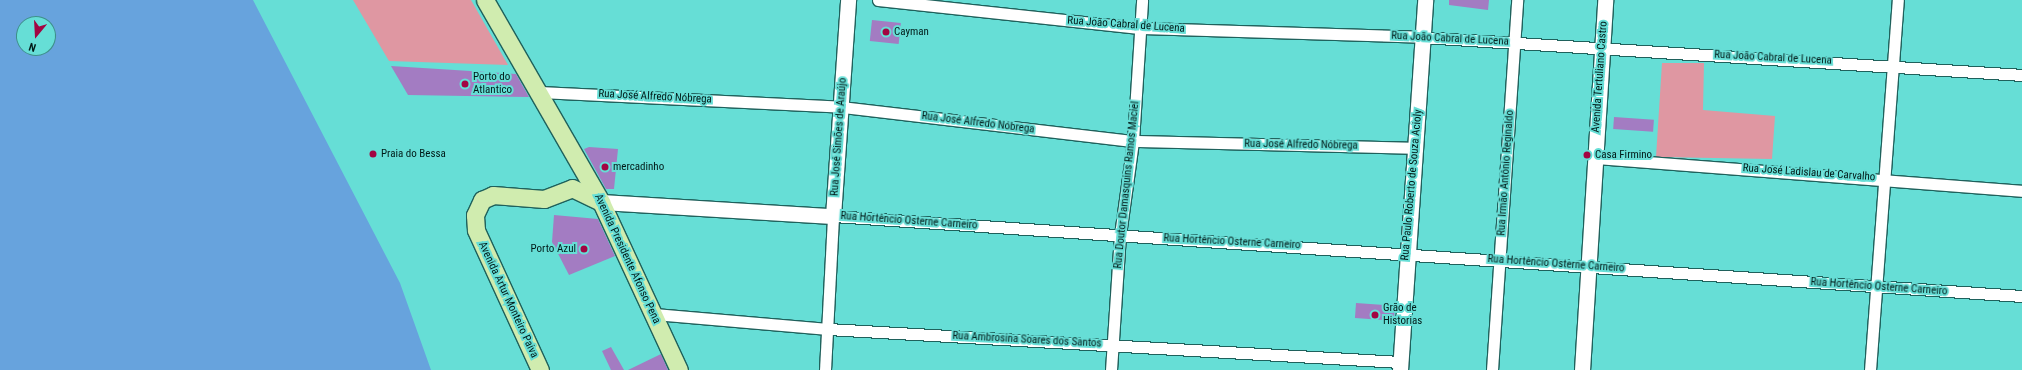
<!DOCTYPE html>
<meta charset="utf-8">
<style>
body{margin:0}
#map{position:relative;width:2022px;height:370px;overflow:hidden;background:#66ded6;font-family:"Roboto Condensed",sans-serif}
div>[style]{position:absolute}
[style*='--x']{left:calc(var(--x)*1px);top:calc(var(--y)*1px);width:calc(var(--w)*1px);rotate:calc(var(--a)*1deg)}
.green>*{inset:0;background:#df97a2}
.water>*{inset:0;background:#67a3dd}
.building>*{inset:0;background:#a37cc2;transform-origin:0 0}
.roads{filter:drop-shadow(1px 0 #1f615c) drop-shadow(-1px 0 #1f615c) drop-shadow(0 1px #1f615c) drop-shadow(0 -1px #1f615c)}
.street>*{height:11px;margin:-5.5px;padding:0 5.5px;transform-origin:5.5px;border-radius:5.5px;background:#fff}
.secondary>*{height:15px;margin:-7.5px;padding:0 7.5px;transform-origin:7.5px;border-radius:7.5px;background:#fff}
.primary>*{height:17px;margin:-8.5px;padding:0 8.5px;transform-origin:8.5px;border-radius:8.5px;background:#d0ecaf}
.dots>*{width:11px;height:11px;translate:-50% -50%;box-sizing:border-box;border:2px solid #66ded6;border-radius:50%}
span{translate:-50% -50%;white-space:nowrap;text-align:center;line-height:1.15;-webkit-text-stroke:4px #66ded6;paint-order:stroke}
.street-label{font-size:11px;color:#011a18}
.poi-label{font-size:11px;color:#011a18}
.left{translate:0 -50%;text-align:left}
.right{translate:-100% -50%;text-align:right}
.north{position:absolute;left:16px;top:16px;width:40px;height:40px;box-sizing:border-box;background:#66ded6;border:1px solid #3e908a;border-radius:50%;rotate:198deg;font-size:11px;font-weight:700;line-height:16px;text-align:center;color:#011a18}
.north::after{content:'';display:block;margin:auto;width:14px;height:18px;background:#a20542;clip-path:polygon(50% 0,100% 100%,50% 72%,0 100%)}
</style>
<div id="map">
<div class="green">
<i style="clip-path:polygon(353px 0,471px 0,508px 65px,389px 61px)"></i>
<i style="clip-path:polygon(1662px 63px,1704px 63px,1703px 110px,1775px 116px,1772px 159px,1656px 157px)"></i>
</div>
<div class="water">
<i style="clip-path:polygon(evenodd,0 0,253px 0,400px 283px,431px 370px,0 370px,0 0,24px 24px,48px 24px,48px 48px,24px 48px,24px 24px)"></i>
</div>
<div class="building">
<i style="clip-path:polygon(1449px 0,1489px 0,1488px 10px,1449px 5px)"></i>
<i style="left:872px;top:20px;width:29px;height:21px;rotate:6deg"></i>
<i style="clip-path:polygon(391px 66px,516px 74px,529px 97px,408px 95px)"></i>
<i style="left:1614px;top:117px;width:40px;height:12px;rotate:4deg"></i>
<i style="clip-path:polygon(589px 147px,618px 149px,614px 189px,606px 189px,584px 149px)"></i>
<i style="clip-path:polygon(554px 215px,598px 219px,615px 256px,569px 275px,552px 242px)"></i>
<i style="left:1356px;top:303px;width:39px;height:15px;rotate:4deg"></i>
<i style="clip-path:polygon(611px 347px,624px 370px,611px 370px,602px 351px)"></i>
<i style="clip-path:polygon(661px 354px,668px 370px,628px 370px)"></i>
</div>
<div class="roads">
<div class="street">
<i style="--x:878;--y:0;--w:265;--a:6.1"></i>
<i style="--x:1142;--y:28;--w:280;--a:1.8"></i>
<i style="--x:1422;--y:37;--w:601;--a:3.62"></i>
<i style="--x:540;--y:92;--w:302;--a:2.8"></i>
<i style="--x:842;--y:107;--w:293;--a:6.7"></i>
<i style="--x:1133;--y:141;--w:283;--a:1.4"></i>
<i style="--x:1595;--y:158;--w:428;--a:4.4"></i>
<i style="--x:654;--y:314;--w:175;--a:4.9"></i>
<i style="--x:828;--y:329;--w:574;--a:3.3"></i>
<i style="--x:825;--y:370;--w:154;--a:-87"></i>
<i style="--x:833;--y:216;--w:1192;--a:3.85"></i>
<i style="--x:1111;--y:370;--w:135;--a:-86.2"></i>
<i style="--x:1120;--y:235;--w:95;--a:-82.1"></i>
<i style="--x:1133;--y:141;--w:141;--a:-86.3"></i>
<i style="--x:1492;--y:370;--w:371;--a:-86.1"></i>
<i style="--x:1870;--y:370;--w:371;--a:-85.7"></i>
</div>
<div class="secondary">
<i style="--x:601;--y:202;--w:232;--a:3.5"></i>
<i style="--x:833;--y:216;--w:217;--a:-86"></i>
<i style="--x:1400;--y:370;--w:371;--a:-86.1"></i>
<i style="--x:1582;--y:370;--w:371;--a:-86.4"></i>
</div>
<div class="primary">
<i style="--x:485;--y:0;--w:233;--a:60.1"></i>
<i style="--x:601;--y:202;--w:185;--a:65.1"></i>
<i style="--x:540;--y:370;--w:154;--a:-114.6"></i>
<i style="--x:476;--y:230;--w:15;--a:-94"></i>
<i style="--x:475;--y:215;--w:17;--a:-65"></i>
<i style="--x:482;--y:200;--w:12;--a:-24"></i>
<i style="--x:493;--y:195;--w:51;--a:4.5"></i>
<i style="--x:544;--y:199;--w:30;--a:-21"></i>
<i style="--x:572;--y:188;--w:30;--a:26"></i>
</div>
</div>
<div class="dots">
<i style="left:886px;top:32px;background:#a20542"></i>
<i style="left:465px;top:84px;background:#a20542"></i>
<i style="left:373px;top:154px;background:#a20542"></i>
<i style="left:1587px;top:155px;background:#a20542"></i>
<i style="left:605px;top:167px;background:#a20542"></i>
<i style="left:584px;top:249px;background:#a20542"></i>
<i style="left:1375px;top:315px;background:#a20542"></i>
</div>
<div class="street-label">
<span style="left:1126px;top:25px;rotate:4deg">Rua João Cabral de Lucena</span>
<span style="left:1450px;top:39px;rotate:3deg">Rua João Cabral de Lucena</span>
<span style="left:1773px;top:58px;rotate:3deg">Rua João Cabral de Lucena</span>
<span style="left:1600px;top:77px;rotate:-86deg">Avenida Tertuliano Castro</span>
<span style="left:655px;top:97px;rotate:3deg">Rua José Alfredo Nóbrega</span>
<span style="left:978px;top:123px;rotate:7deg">Rua José Alfredo Nóbrega</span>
<span style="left:839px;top:137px;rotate:-86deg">Rua José Simões de Araújo</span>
<span style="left:1301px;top:145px;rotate:1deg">Rua José Alfredo Nóbrega</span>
<span style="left:1506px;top:173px;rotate:-86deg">Rua Irmão Antônio Reginaldo</span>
<span style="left:1809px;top:173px;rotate:4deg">Rua José Ladislau de Carvalho</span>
<span style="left:1127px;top:185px;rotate:-84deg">Rua Doutor Damasquins Ramos Maciel</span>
<span style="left:1412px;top:185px;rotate:-85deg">Rua Paulo Roberto de Souza Acioly</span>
<span style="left:909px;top:221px;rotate:4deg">Rua Hortêncio Osterne Carneiro</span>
<span style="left:1232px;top:242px;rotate:3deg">Rua Hortêncio Osterne Carneiro</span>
<span style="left:627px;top:259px;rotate:65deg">Avenida Presidente Afonso Pena</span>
<span style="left:1556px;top:264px;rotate:4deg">Rua Hortêncio Osterne Carneiro</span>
<span style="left:1879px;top:287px;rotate:4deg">Rua Hortêncio Osterne Carneiro</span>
<span style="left:508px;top:300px;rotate:65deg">Avenida Artur Monteiro Paiva</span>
<span style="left:1027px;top:340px;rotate:3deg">Rua Ambrosina Soares dos Santos</span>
</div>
<div class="poi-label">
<span class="left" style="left:894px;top:32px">Cayman</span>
<span class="left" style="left:473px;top:84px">Porto do<br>Atlantico</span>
<span class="left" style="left:381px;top:154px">Praia do Bessa</span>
<span class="left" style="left:1595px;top:155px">Casa Firmino</span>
<span class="left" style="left:613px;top:167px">mercadinho</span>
<span class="right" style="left:576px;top:249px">Porto Azul</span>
<span class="left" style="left:1383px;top:315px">Grão de<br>Historias</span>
</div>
<div class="north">N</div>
</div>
